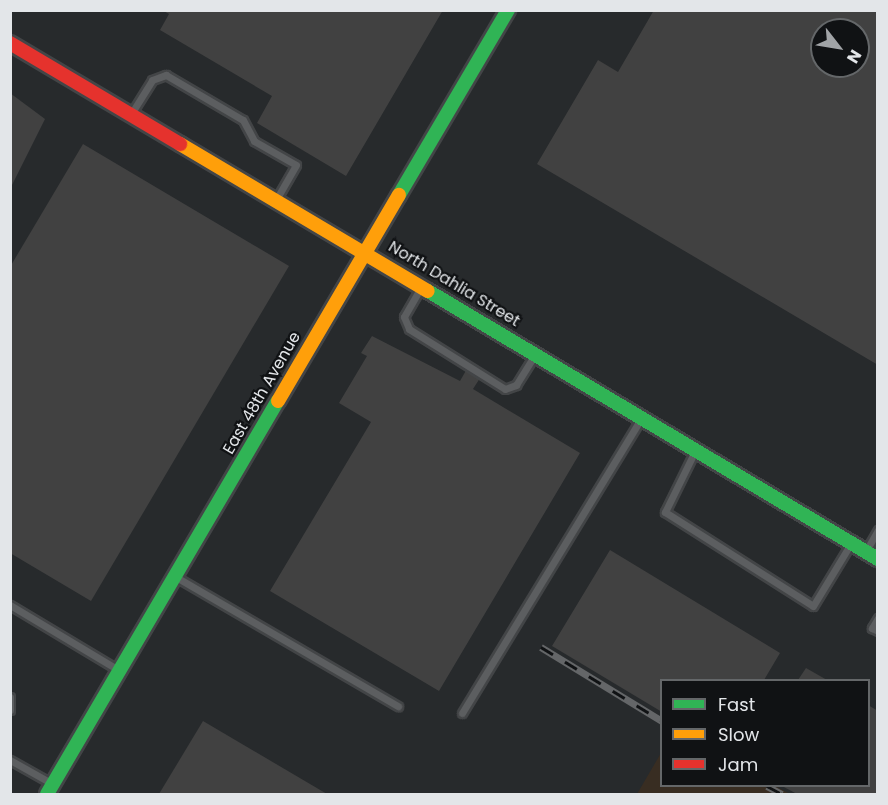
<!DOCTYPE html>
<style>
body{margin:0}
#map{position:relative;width:888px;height:805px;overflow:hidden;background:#272a2c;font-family:Poppins,sans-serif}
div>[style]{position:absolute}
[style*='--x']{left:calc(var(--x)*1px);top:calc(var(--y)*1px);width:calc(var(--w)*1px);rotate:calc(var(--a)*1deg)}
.industrial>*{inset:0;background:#382d22}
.building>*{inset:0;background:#414141}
.roads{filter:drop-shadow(2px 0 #434547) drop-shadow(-2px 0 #434547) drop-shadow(0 2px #434547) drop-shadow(0 -2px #434547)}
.lane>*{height:7px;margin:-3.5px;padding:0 3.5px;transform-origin:3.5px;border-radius:3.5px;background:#5c5e60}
.fast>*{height:14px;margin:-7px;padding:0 7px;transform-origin:7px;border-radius:7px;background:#30b455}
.slow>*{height:14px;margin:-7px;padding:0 7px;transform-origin:7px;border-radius:7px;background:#ff9f0a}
.jam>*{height:14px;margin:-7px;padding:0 7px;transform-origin:7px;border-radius:7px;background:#e5322d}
.rail>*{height:7px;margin-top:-3.5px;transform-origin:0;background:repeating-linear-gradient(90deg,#101214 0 14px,#646668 0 28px);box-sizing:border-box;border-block:2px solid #646668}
span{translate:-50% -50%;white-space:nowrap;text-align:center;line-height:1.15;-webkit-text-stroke:4.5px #101214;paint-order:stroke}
.street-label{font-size:16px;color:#e3e6e9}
.frame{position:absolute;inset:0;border:12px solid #e3e6e9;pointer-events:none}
.legend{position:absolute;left:660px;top:679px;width:210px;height:108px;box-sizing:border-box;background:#101214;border:2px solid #646769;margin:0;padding:8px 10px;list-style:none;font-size:18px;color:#e3e6e9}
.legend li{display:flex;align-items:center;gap:12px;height:30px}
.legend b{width:30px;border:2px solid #646769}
.north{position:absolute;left:810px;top:18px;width:60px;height:60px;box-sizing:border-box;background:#101214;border:2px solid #646769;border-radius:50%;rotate:121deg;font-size:16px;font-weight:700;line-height:24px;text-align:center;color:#e3e6e9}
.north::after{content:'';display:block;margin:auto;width:21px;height:27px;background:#a1a4a7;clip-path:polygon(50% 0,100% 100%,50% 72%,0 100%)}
</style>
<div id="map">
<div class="industrial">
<i style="clip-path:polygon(661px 753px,662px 786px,775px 786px,790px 794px,637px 794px)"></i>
</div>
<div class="building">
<i style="clip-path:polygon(162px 10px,443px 10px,346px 176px,257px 123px,272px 96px,160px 30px,169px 14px)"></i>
<i style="clip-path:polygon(evenodd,654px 10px,878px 10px,878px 365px,537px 164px,598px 60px,618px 72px,654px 10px,822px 30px,858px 30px,858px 66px,822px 66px,822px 30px)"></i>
<i style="clip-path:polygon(10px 93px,45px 119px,10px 189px)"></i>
<i style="clip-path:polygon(83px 144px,289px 266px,91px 601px,10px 553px,10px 267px)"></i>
<i style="clip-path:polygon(372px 336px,460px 381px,468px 367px,482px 375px,473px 389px,580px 453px,439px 691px,270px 591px,371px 422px,339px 403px,367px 356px,361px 353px)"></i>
<i style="clip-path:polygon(610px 550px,780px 653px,764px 680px,662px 680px,662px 712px,552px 646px)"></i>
<i style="clip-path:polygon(806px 668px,827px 680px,798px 680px)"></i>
<i style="clip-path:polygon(868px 705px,878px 711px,878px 794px,797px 794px,782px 786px,868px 786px)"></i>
<i style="clip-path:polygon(203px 721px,327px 794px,159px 794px)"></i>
</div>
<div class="roads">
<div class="lane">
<i style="--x:131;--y:114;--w:40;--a:-58"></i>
<i style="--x:152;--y:80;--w:15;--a:-20"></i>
<i style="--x:166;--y:75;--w:89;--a:30.3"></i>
<i style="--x:243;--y:120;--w:24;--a:62"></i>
<i style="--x:254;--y:141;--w:48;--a:29.7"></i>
<i style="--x:296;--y:165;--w:38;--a:120"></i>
<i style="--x:420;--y:289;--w:32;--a:120"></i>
<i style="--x:404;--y:317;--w:13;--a:67"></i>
<i style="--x:409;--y:329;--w:113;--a:32"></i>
<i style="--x:505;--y:389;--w:12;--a:-20"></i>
<i style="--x:516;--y:385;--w:36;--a:-58"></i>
<i style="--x:694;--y:453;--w:66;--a:116.2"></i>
<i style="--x:665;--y:512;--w:175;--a:32.4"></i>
<i style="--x:813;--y:606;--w:71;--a:-58.8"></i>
<i style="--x:867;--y:549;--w:22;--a:-60"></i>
<i style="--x:176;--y:577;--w:257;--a:30.2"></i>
<i style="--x:10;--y:605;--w:125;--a:30.9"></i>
<i style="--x:878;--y:618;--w:12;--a:121"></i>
<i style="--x:872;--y:628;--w:7;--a:27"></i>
<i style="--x:10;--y:697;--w:13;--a:90"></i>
<i style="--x:462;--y:713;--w:344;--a:-58.7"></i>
<i style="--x:10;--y:760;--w:47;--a:29.3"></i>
</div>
<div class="fast">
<i style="--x:399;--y:195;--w:215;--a:-59.5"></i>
<i style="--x:428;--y:291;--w:524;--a:30.78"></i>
<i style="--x:47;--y:794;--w:456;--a:-59.6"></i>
</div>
<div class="slow">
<i style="--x:180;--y:144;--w:288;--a:30.7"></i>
<i style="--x:278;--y:401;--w:239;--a:-59.6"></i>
</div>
<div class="jam">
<i style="--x:10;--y:43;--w:198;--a:30.7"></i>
</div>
</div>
<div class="rail">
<i style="--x:541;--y:647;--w:142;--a:31.4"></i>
<i style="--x:767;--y:786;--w:17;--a:28"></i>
</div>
<div class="street-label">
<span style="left:454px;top:284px;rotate:31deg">North Dahlia Street</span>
<span style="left:262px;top:393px;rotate:-60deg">East 48th Avenue</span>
</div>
<div class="frame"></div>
<ul class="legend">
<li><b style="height:8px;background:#30b455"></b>Fast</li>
<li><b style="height:8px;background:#ff9f0a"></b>Slow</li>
<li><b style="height:8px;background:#e5322d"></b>Jam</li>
</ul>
<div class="north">N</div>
</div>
